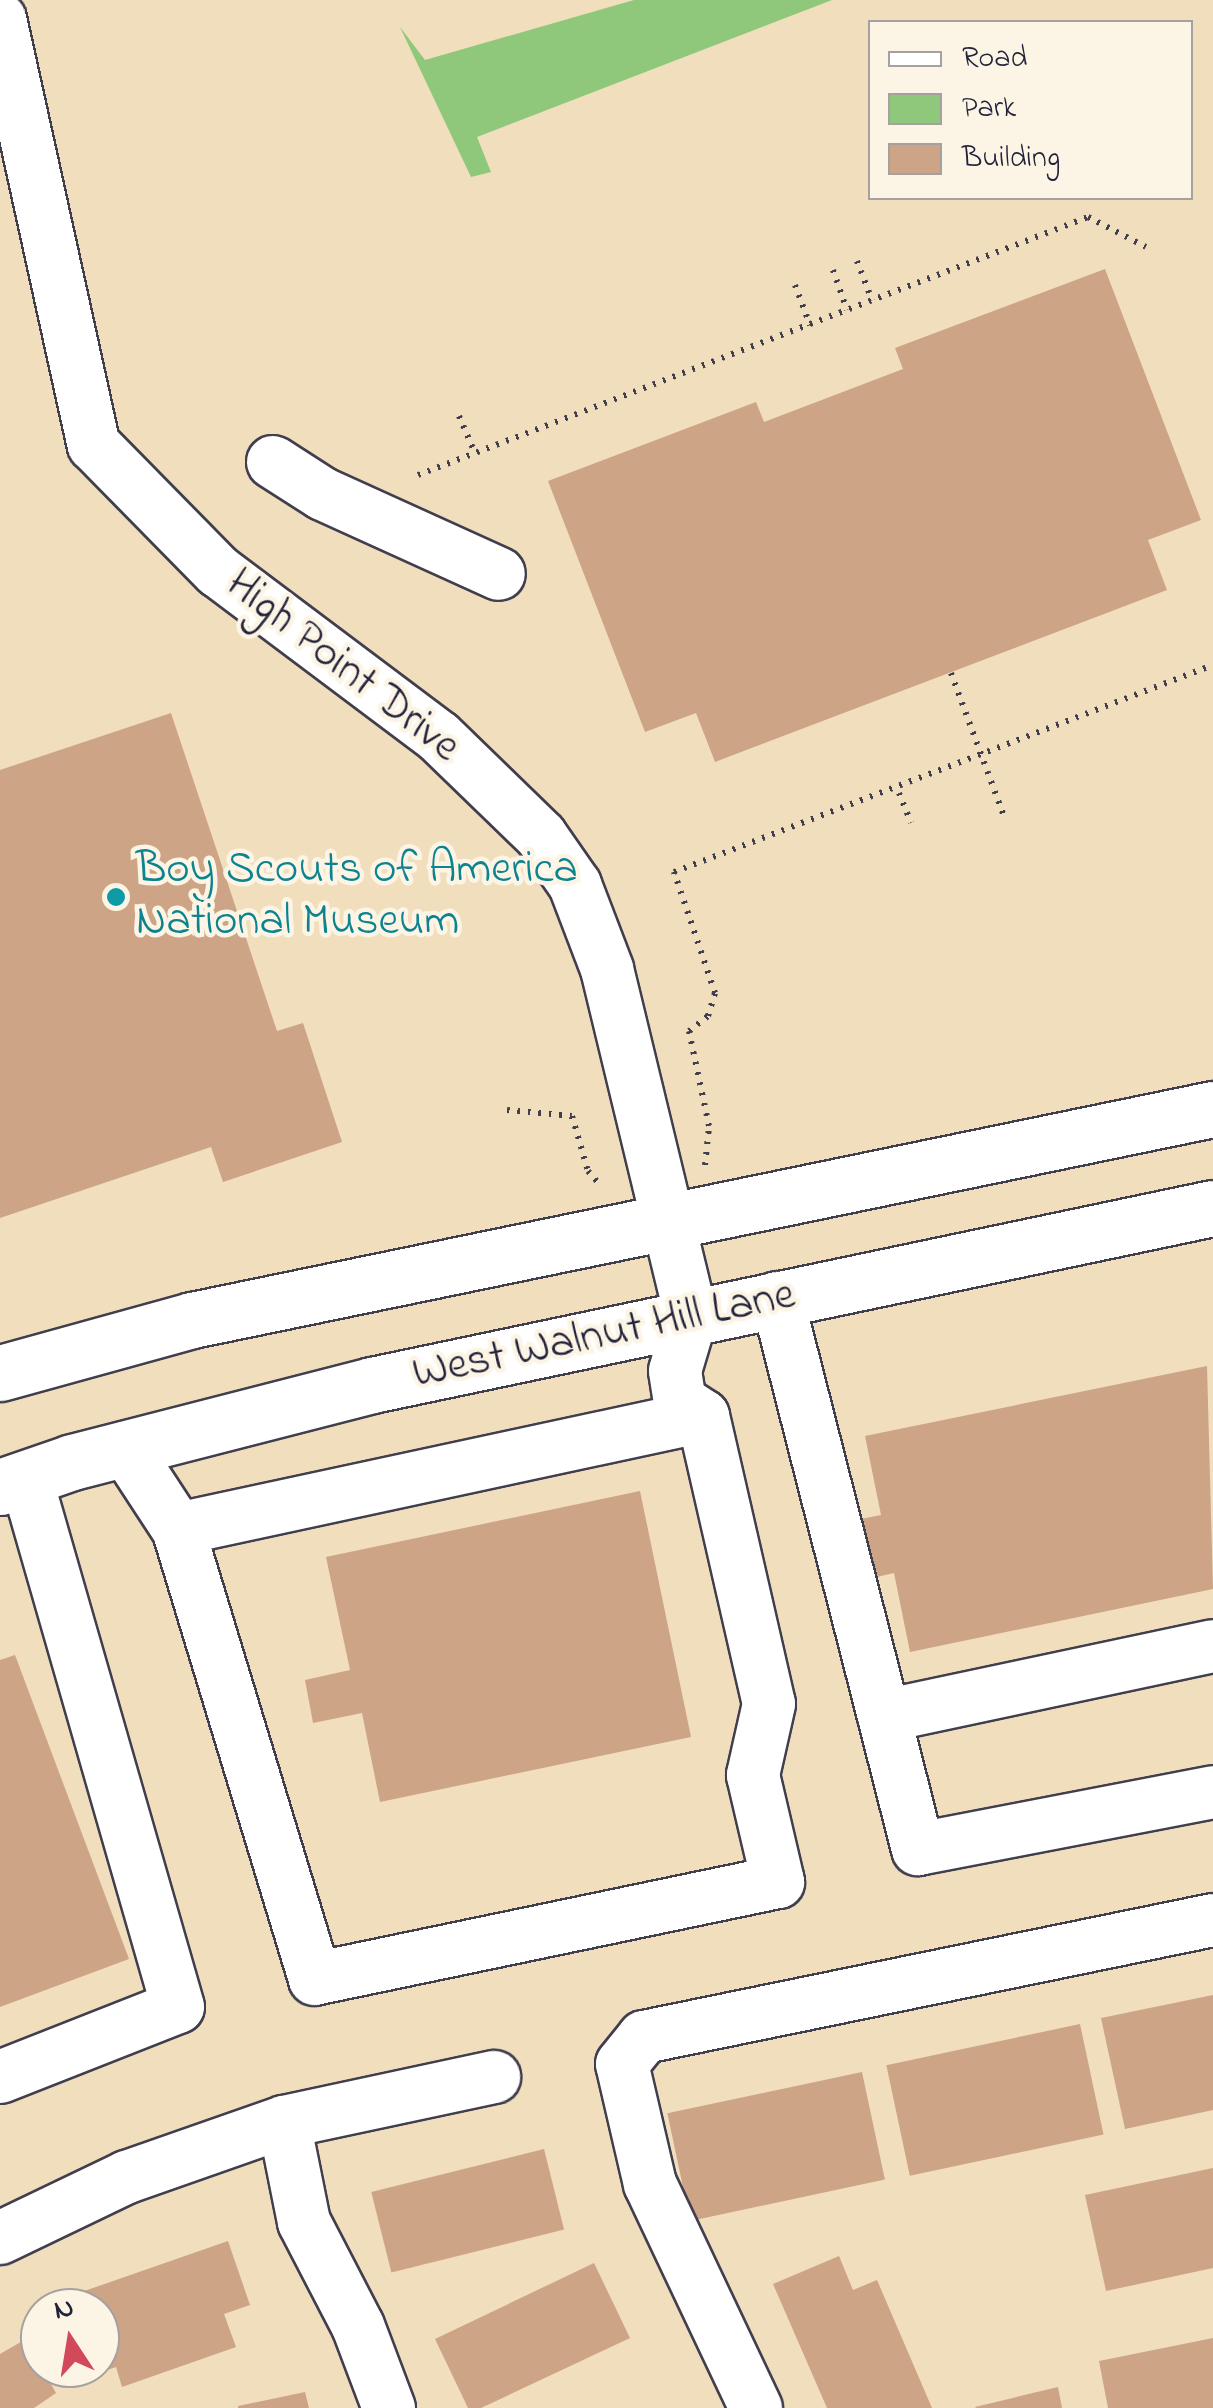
<!DOCTYPE html>
<style>
body{margin:0}
#map{position:relative;width:1213px;height:2408px;overflow:hidden;background:#f0debc;font-family:"Indie Flower",sans-serif}
div>[style]{position:absolute}
[style*='--x']{left:calc(var(--x)*1px);top:calc(var(--y)*1px);width:calc(var(--w)*1px);rotate:calc(var(--a)*1deg)}
.green>*{inset:0;background:#8fc87b}
.building>*{inset:0;background:#cea486;transform-origin:0 0}
.path>*{height:6px;margin-top:-3px;transform-origin:0;background:repeating-linear-gradient(90deg,#413e4e 0 2.5px,transparent 0 10.5px)}
.roads{filter:drop-shadow(2px 0 #413e4e) drop-shadow(-2px 0 #413e4e) drop-shadow(0 2px #413e4e) drop-shadow(0 -2px #413e4e)}
.minor>*{height:52px;margin:-26px;padding:0 26px;transform-origin:26px;border-radius:26px;background:#fff}
.major>*{height:55px;margin:-27.5px;padding:0 27.5px;transform-origin:27.5px;border-radius:27.5px;background:#fff}
.dots>*{width:28px;height:28px;translate:-50% -50%;box-sizing:border-box;border:5px solid #fcf5e5;border-radius:50%}
span{translate:-50% -50%;white-space:nowrap;text-align:center;line-height:1.15;-webkit-text-stroke:9px #fcf5e5;paint-order:stroke}
.street-label{font-size:45px;color:#22223b}
.culture-label{font-size:45px;color:#0d838f}
.left{translate:0 -50%;text-align:left}
.legend{position:absolute;left:868px;top:20px;width:325px;height:180px;box-sizing:border-box;background:#fcf5e5;border:2px solid #a5a1a1;margin:0;padding:12px 18px;list-style:none;font-size:30px;color:#22223b}
.legend li{display:flex;align-items:center;gap:20px;height:50px}
.legend b{width:50px;border:2px solid #a5a1a1}
.north{position:absolute;left:20px;top:2288px;width:100px;height:100px;box-sizing:border-box;background:#fcf5e5;border:2px solid #a5a1a1;border-radius:50%;rotate:348deg;font-size:28px;font-weight:700;line-height:40px;text-align:center;color:#22223b}
.north::after{content:'';display:block;margin:auto;width:35px;height:45px;background:#d1495b;clip-path:polygon(50% 0,100% 100%,50% 72%,0 100%)}
</style>
<div id="map">
<div class="green">
<i style="clip-path:polygon(634px 0,832px 0,477px 137px,491px 172px,471px 177px,400px 27px,425px 60px)"></i>
</div>
<div class="building">
<i style="clip-path:polygon(1105px 269px,1201px 520px,1148px 540px,1167px 590px,715px 762px,696px 713px,645px 732px,548px 481px,756px 402px,764px 422px,903px 369px,895px 348px)"></i>
<i style="clip-path:polygon(171px 713px,277px 1031px,303px 1023px,342px 1142px,223px 1182px,211px 1147px,0 1218px,0 770px)"></i>
<i style="clip-path:polygon(1207px 1366px,1213px 1589px,910px 1652px,894px 1573px,868px 1579px,856px 1520px,881px 1515px,865px 1436px)"></i>
<i style="clip-path:polygon(640px 1491px,691px 1737px,380px 1802px,362px 1713px,313px 1723px,305px 1680px,350px 1670px,326px 1557px)"></i>
<i style="clip-path:polygon(15px 1655px,129px 1959px,0 2007px,0 1660px)"></i>
<i style="clip-path:polygon(1213px 1995px,1213px 2110px,1125px 2129px,1101px 2018px)"></i>
<i style="left:1080px;top:2024px;width:113px;height:198px;rotate:78deg"></i>
<i style="left:862px;top:2072px;width:110px;height:199px;rotate:78deg"></i>
<i style="left:544px;top:2149px;width:83px;height:178px;rotate:76deg"></i>
<i style="clip-path:polygon(1213px 2168px,1213px 2268px,1106px 2291px,1085px 2195px)"></i>
<i style="clip-path:polygon(228px 2241px,250px 2305px,224px 2314px,236px 2347px,122px 2387px,116px 2367px,77px 2381px,73px 2368px,100px 2368px,100px 2308px,50px 2303px)"></i>
<i style="clip-path:polygon(839px 2256px,853px 2290px,877px 2280px,932px 2408px,827px 2408px,773px 2284px)"></i>
<i style="clip-path:polygon(594px 2263px,630px 2338px,481px 2408px,468px 2408px,435px 2339px)"></i>
<i style="clip-path:polygon(1213px 2338px,1213px 2408px,1108px 2408px,1099px 2361px)"></i>
<i style="clip-path:polygon(26px 2339px,56px 2393px,34px 2408px,0 2408px,0 2354px)"></i>
<i style="clip-path:polygon(1058px 2387px,1062px 2408px,976px 2408px,975px 2407px)"></i>
<i style="clip-path:polygon(305px 2392px,309px 2408px,238px 2408px,238px 2406px)"></i>
</div>
<div class="path">
<i style="--x:857;--y:261;--w:42;--a:69"></i>
<i style="--x:833;--y:270;--w:42;--a:70.7"></i>
<i style="--x:795;--y:285;--w:43;--a:69.4"></i>
<i style="--x:459;--y:416;--w:40;--a:66.6"></i>
<i style="--x:418;--y:475;--w:718;--a:-21.06"></i>
<i style="--x:1088;--y:217;--w:65;--a:27.3"></i>
<i style="--x:951;--y:673;--w:153;--a:69.7"></i>
<i style="--x:899;--y:793;--w:32;--a:68"></i>
<i style="--x:507;--y:1110;--w:65;--a:5.3"></i>
<i style="--x:572;--y:1116;--w:57;--a:73.8"></i>
<i style="--x:588;--y:1171;--w:20;--a:49"></i>
<i style="--x:705;--y:1165;--w:39;--a:-84"></i>
<i style="--x:709;--y:1126;--w:97;--a:-101.9"></i>
<i style="--x:689;--y:1031;--w:24;--a:-38"></i>
<i style="--x:708;--y:1016;--w:24;--a:-73"></i>
<i style="--x:715;--y:993;--w:128;--a:-108.7"></i>
<i style="--x:674;--y:872;--w:577;--a:-21.01"></i>
</div>
<div class="roads">
<div class="minor">
<i style="--x:0;--y:19;--w:436;--a:77.6"></i>
<i style="--x:94;--y:445;--w:177;--a:45.5"></i>
<i style="--x:218;--y:571;--w:276;--a:36.9"></i>
<i style="--x:439;--y:737;--w:142;--a:44.1"></i>
<i style="--x:541;--y:836;--w:60;--a:55.2"></i>
<i style="--x:575;--y:885;--w:90;--a:69.1"></i>
<i style="--x:607;--y:969;--w:358;--a:76.4"></i>
<i style="--x:691;--y:1317;--w:56;--a:106.5"></i>
<i style="--x:675;--y:1371;--w:30;--a:81"></i>
<i style="--x:680;--y:1401;--w:27;--a:33"></i>
<i style="--x:703;--y:1416;--w:295;--a:77.1"></i>
<i style="--x:769;--y:1704;--w:73;--a:102.7"></i>
<i style="--x:753;--y:1775;--w:110;--a:76.8"></i>
<i style="--x:778;--y:1882;--w:473;--a:168.2"></i>
<i style="--x:315;--y:1979;--w:470;--a:-106.9"></i>
<i style="--x:178;--y:1529;--w:97;--a:-123.2"></i>
<i style="--x:273;--y:462;--w:59;--a:32.6"></i>
<i style="--x:323;--y:494;--w:193;--a:24.4"></i>
<i style="--x:777;--y:1298;--w:569;--a:75.65"></i>
<i style="--x:918;--y:1849;--w:300;--a:-10.9"></i>
<i style="--x:178;--y:1529;--w:537;--a:-12.15"></i>
<i style="--x:884;--y:1716;--w:336;--a:-12"></i>
<i style="--x:0;--y:2077;--w:191;--a:-21.5"></i>
<i style="--x:178;--y:2007;--w:550;--a:-106.03"></i>
<i style="--x:284;--y:2122;--w:102;--a:78.7"></i>
<i style="--x:304;--y:2222;--w:117;--a:62.6"></i>
<i style="--x:358;--y:2326;--w:88;--a:69.3"></i>
<i style="--x:0;--y:2238;--w:141;--a:-25.7"></i>
<i style="--x:127;--y:2177;--w:166;--a:-19.3"></i>
<i style="--x:284;--y:2122;--w:215;--a:-12.1"></i>
<i style="--x:756;--y:2408;--w:248;--a:-115.3"></i>
<i style="--x:650;--y:2184;--w:123;--a:-103.1"></i>
<i style="--x:622;--y:2064;--w:35;--a:-51"></i>
<i style="--x:644;--y:2037;--w:581;--a:-11.62"></i>
</div>
<div class="major">
<i style="--x:0;--y:1373;--w:199;--a:-15.4"></i>
<i style="--x:192;--y:1320;--w:1043;--a:-11.68"></i>
<i style="--x:0;--y:1487;--w:76;--a:-19.1"></i>
<i style="--x:72;--y:1462;--w:310;--a:-14.4"></i>
<i style="--x:372;--y:1385;--w:859;--a:-11.89"></i>
</div>
</div>
<div class="dots">
<i style="left:116px;top:897px;background:#0f9aa8"></i>
</div>
<div class="street-label">
<span style="left:342px;top:667px;rotate:38deg">High Point Drive</span>
<span style="left:604px;top:1336px;rotate:-12deg">West Walnut Hill Lane</span>
</div>
<div class="culture-label">
<span class="left" style="left:136px;top:897px">Boy Scouts of America<br>National Museum</span>
</div>
<ul class="legend">
<li><b style="height:12px;background:#fff"></b>Road</li>
<li><b style="height:28px;background:#8fc87b"></b>Park</li>
<li><b style="height:28px;background:#cea486"></b>Building</li>
</ul>
<div class="north">N</div>
</div>
